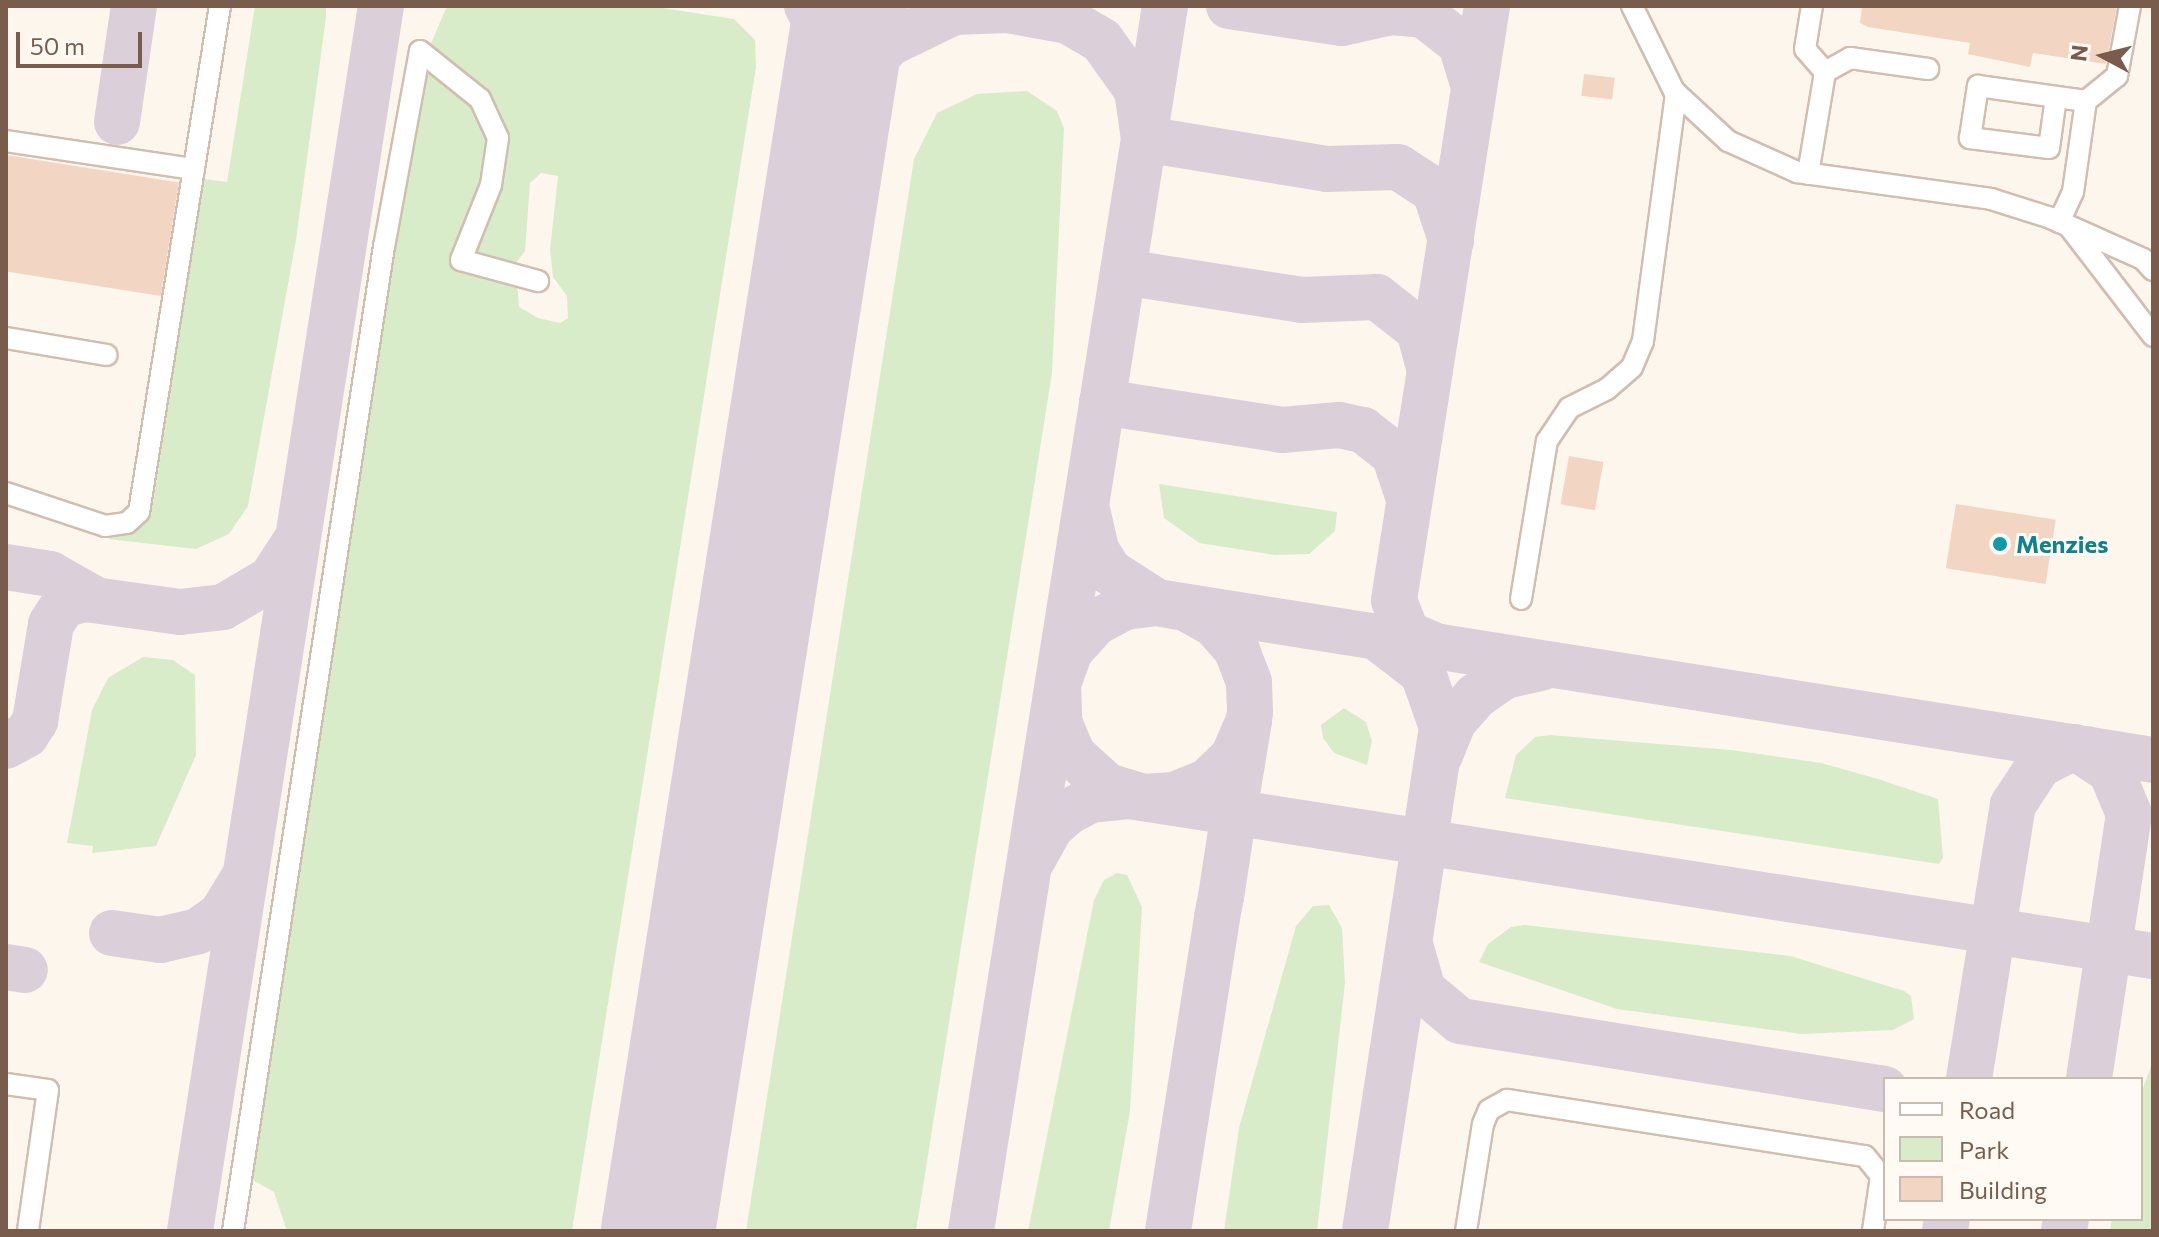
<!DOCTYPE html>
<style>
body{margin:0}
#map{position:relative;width:2159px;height:1237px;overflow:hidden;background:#fdf6ec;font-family:Commissioner,sans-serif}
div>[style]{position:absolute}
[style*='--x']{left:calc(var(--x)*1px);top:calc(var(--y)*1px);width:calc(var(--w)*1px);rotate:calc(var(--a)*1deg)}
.green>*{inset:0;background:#d8ecc9}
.taxiway>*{height:46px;margin:-23px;padding:0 23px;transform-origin:23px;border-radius:23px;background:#dbcfda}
.runway>*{height:114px;margin:-57px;padding:0 57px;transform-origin:57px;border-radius:57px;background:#dbcfda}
.building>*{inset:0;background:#f3d5c3;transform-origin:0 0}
.roads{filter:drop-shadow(2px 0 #d1beb0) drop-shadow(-2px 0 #d1beb0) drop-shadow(0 2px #d1beb0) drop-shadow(0 -2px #d1beb0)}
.minor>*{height:20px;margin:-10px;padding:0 10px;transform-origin:10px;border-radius:10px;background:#fff}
.dots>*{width:22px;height:22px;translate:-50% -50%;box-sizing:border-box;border:4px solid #fffaf3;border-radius:50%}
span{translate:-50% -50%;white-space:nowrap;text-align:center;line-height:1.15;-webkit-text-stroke:6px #fffaf3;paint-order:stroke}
.culture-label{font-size:24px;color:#0d838f;font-weight:700}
.left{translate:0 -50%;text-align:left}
.frame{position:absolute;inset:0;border:8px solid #7a5c4d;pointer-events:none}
.legend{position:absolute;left:1883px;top:1077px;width:260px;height:144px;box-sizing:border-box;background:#fffaf3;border:2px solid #cabbb1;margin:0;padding:10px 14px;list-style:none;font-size:24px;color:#7a5c4d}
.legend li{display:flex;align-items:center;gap:16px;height:40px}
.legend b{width:40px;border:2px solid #cabbb1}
.north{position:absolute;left:2063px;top:16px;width:80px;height:80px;-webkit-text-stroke:6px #fffaf3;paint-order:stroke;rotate:277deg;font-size:22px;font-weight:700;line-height:32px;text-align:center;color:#7a5c4d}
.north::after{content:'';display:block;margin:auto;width:28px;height:36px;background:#7a5c4d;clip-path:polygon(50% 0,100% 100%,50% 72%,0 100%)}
.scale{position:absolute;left:16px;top:32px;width:126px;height:36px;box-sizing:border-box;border:4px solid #7a5c4d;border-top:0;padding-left:10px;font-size:24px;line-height:28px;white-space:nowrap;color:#7a5c4d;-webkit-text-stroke:6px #fffaf3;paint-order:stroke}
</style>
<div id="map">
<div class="green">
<i style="clip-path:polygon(255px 6px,326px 6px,326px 17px,296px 240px,248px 506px,229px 534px,196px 549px,108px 539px,136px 528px,153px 503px,204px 179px,227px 182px)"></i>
<i style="clip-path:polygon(447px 6px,649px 6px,734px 19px,755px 40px,756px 67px,572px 1231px,287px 1231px,274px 1192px,251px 1179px,389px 268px,426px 66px,444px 72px,470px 96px,493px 139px,487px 180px,453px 264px,517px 282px,519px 307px,538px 318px,560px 323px,568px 318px,567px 296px,553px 277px,550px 250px,558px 176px,541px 173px,530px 183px,525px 251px,510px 271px,476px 258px,473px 242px,498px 176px,501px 130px,485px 98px,429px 48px)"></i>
<i style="clip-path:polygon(1027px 91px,1057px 111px,1064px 128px,1052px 373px,916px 1231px,746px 1231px,914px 159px,937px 113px,977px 94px)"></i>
<i style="clip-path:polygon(1159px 484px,1337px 512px,1335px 531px,1309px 554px,1275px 555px,1199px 543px,1164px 518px)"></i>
<i style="clip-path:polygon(143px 657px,173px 660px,195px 675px,196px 755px,156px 846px,92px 853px,93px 846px,67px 843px,92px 710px,108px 678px)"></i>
<i style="clip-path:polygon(1344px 708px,1366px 722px,1372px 741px,1367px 765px,1334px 753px,1323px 738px,1321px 725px)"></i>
<i style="clip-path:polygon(1550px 735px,1731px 750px,1821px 763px,1878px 779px,1938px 799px,1943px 858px,1939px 864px,1505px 798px,1516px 755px,1535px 737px)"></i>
<i style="clip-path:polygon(1117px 873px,1127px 875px,1142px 907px,1130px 1111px,1109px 1231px,1028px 1231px,1094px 900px,1104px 880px)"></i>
<i style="clip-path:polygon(1329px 905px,1342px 928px,1345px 983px,1317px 1231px,1224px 1231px,1239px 1128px,1296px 926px,1313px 906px)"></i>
<i style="clip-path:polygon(1525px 925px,1790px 956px,1904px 991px,1911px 996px,1914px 1019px,1893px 1030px,1802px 1034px,1617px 1009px,1479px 962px,1488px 944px,1511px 927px)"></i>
<i style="clip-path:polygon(2153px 1060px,2153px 1231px,2110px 1231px,2112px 1219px,2141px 1219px,2141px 1094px)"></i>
</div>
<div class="taxiway">
<i style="--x:807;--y:6;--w:59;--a:62.6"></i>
<i style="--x:834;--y:58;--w:57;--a:91"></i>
<i style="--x:986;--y:6;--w:83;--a:10.4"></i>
<i style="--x:1068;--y:21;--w:39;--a:30"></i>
<i style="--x:1102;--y:41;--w:60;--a:54.5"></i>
<i style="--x:1137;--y:90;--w:49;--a:81.9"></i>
<i style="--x:1144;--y:139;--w:185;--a:9.3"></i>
<i style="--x:1327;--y:169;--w:71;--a:-1.6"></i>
<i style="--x:1398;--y:167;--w:44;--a:33"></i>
<i style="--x:1435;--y:191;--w:52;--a:71.9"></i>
<i style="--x:1229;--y:6;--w:114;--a:8.6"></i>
<i style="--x:1342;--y:23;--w:50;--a:-12.7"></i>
<i style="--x:1391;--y:12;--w:33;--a:5"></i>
<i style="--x:1424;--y:15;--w:47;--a:38.1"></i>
<i style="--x:1461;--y:44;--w:45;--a:73.2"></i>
<i style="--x:117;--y:122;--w:117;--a:-81.7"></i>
<i style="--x:824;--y:177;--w:88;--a:-73.4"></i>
<i style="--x:849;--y:93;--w:63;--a:-51.5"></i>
<i style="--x:888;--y:44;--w:73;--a:-25.9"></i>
<i style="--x:954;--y:12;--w:55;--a:-2.1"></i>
<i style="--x:1123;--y:272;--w:180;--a:8.9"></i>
<i style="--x:1301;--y:300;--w:76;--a:-2.3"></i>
<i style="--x:1377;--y:297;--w:53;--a:38.2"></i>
<i style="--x:1419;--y:330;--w:42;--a:75"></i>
<i style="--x:1102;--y:402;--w:182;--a:8.8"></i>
<i style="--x:1282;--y:430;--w:57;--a:-5"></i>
<i style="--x:1339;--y:425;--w:25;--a:12"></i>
<i style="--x:1363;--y:430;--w:39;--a:38"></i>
<i style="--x:1394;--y:454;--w:47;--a:71.6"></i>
<i style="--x:1088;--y:514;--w:37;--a:77"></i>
<i style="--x:1096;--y:550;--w:26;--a:58"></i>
<i style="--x:1110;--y:572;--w:56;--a:32.6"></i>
<i style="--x:1157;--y:602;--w:1008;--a:9.01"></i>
<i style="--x:6;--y:567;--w:45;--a:9"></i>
<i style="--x:50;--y:574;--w:53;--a:29.5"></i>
<i style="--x:1438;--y:647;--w:34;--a:-157"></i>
<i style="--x:1407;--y:634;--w:36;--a:-111"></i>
<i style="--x:1394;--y:600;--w:601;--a:-81.1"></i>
<i style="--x:6;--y:746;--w:23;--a:-29"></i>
<i style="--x:26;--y:735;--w:17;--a:-57"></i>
<i style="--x:35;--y:721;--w:98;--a:-80.6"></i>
<i style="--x:51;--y:624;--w:24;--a:-57"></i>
<i style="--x:64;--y:604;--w:23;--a:-13"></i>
<i style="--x:86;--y:599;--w:95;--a:7.9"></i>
<i style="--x:180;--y:612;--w:43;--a:-6.6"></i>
<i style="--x:223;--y:607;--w:56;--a:-30.3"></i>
<i style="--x:271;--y:579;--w:44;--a:-57"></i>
<i style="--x:2075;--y:747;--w:43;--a:33.7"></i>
<i style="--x:2111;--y:771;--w:47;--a:67.3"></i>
<i style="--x:2129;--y:814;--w:268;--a:98.6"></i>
<i style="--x:1440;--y:755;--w:37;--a:-68"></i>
<i style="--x:1454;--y:721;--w:33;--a:-49"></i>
<i style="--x:1476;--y:696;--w:35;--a:-35"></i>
<i style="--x:1505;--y:676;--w:39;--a:-13"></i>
<i style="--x:1033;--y:859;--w:35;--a:-61"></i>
<i style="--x:1050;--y:828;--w:24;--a:-42"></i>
<i style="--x:1068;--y:812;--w:26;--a:-28"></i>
<i style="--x:1091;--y:800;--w:38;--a:-6"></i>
<i style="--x:1129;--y:796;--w:1036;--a:8.88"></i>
<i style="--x:112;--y:933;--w:49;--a:8.3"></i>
<i style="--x:160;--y:940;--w:39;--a:-13"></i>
<i style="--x:198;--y:931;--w:28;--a:-35"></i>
<i style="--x:221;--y:915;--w:44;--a:-58.8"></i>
<i style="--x:1411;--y:948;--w:44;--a:74.1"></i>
<i style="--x:1423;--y:990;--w:48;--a:40"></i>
<i style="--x:1460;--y:1021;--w:430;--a:9.1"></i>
<i style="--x:6;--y:967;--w:19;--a:9"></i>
<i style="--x:1969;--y:1079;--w:278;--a:-80.9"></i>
<i style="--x:2013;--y:805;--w:48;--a:-57"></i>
<i style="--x:2039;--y:765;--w:30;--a:-27"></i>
<i style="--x:2066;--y:751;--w:20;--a:-6"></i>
<i style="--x:190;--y:1231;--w:1240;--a:-81.14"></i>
<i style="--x:971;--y:1231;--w:1240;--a:-81"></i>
<i style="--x:1168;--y:1231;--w:318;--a:-81.1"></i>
<i style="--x:1217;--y:917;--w:20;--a:-79"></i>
<i style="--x:1221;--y:897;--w:86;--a:-81.3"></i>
<i style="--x:1234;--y:812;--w:93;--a:-80.7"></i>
<i style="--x:1249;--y:720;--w:8;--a:-83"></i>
<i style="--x:1250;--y:712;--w:30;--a:-92"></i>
<i style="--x:1249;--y:682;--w:34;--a:-111"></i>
<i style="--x:1237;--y:650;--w:35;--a:-131"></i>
<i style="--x:1214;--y:624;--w:33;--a:-151"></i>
<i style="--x:1185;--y:608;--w:28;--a:-170"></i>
<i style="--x:1157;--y:603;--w:32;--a:173"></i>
<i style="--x:1125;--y:607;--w:34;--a:152"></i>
<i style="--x:1095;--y:623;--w:38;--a:132"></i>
<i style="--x:1070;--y:651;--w:35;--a:110"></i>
<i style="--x:1058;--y:684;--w:38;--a:88"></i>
<i style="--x:1059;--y:722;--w:36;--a:67"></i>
<i style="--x:1073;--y:755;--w:46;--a:42.4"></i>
<i style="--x:1107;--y:786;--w:38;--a:17"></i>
<i style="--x:1143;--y:797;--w:31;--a:-4"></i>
<i style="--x:1174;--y:795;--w:35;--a:-22"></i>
<i style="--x:1207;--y:782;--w:36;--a:-44"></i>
<i style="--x:1233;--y:757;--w:40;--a:-66.6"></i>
<i style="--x:1365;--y:1231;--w:510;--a:-81.31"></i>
<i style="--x:1442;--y:727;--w:57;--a:-109.4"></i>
<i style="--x:1423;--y:673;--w:54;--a:-142.5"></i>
<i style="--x:1945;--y:1231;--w:12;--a:-81"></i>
<i style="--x:2064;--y:1231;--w:12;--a:-81"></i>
</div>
<div class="runway">
<i style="--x:658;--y:1231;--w:1240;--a:-81.05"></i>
</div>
<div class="building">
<i style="clip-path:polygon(1862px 6px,2117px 6px,2106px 64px,2033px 53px,2030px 67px,1968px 54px,1970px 43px,1868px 27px,1860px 23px)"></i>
<i style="left:1584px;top:74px;width:31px;height:22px;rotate:7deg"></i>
<i style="left:6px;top:155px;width:175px;height:115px;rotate:9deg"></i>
<i style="left:1569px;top:456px;width:35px;height:49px;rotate:10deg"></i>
<i style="left:1956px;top:504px;width:101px;height:65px;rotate:9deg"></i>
</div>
<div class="roads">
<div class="minor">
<i style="--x:1632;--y:6;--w:95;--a:63.7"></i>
<i style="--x:1674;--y:91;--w:74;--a:42.8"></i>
<i style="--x:1728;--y:141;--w:76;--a:24.2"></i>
<i style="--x:1797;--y:172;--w:196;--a:7.9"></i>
<i style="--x:1991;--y:199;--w:63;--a:17.6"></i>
<i style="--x:2051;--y:218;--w:101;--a:24"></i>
<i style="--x:2143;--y:259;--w:15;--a:48"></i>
<i style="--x:1825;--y:72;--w:29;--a:-29"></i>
<i style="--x:1850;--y:58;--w:79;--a:8"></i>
<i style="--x:2056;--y:97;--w:51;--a:97.8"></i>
<i style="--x:2049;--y:148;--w:80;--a:-172.8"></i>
<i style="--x:1970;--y:138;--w:53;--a:-81.3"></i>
<i style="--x:1978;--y:86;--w:109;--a:7.9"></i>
<i style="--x:6;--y:141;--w:190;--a:8.5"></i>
<i style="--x:1808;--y:174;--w:103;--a:-80.5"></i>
<i style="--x:1825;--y:72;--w:30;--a:-131"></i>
<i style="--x:1805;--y:49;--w:44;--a:-80.8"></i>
<i style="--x:2059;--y:222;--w:33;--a:-65"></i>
<i style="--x:2073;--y:192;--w:92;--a:-81.9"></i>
<i style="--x:2086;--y:101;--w:40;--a:-39"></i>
<i style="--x:2117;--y:76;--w:71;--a:-79.5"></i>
<i style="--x:2071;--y:229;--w:135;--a:52.5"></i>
<i style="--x:6;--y:338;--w:102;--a:9.6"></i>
<i style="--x:6;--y:493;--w:104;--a:18.4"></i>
<i style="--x:105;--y:526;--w:22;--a:-8"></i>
<i style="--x:127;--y:523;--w:16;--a:-43"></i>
<i style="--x:139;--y:512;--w:512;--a:-80.91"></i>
<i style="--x:1521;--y:599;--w:160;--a:-80.7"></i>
<i style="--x:1547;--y:441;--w:40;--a:-56"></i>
<i style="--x:1569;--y:408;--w:42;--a:-26.6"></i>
<i style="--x:1607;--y:389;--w:33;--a:-41"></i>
<i style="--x:1632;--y:367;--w:28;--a:-67"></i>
<i style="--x:1643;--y:341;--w:250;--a:-82.4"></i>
<i style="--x:6;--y:1084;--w:42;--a:8.1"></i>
<i style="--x:48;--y:1090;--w:142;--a:98.1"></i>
<i style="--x:233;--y:1231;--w:996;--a:-81.28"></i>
<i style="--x:384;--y:247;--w:199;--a:-79.6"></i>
<i style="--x:420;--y:51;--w:77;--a:38.7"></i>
<i style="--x:480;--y:99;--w:43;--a:65.2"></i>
<i style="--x:498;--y:138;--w:48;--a:98.5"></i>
<i style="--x:491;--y:185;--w:81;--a:111.8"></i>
<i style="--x:461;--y:260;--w:80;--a:15.3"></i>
<i style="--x:1466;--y:1231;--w:108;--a:-81"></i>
<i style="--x:1483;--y:1124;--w:15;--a:-67"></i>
<i style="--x:1489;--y:1110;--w:21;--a:-29"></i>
<i style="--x:1507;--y:1100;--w:362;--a:8.9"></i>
<i style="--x:1865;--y:1156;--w:26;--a:51"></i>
<i style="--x:1881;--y:1176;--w:56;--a:98.3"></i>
</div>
</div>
<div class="dots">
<i style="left:2000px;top:544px;background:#0f9aa8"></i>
</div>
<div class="culture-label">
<span class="left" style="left:2016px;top:544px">Menzies</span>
</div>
<div class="frame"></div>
<ul class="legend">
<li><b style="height:10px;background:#fff"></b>Road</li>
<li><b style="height:22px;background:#d8ecc9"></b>Park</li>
<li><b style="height:22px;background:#f3d5c3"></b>Building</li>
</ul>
<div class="north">N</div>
<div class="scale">50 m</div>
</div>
